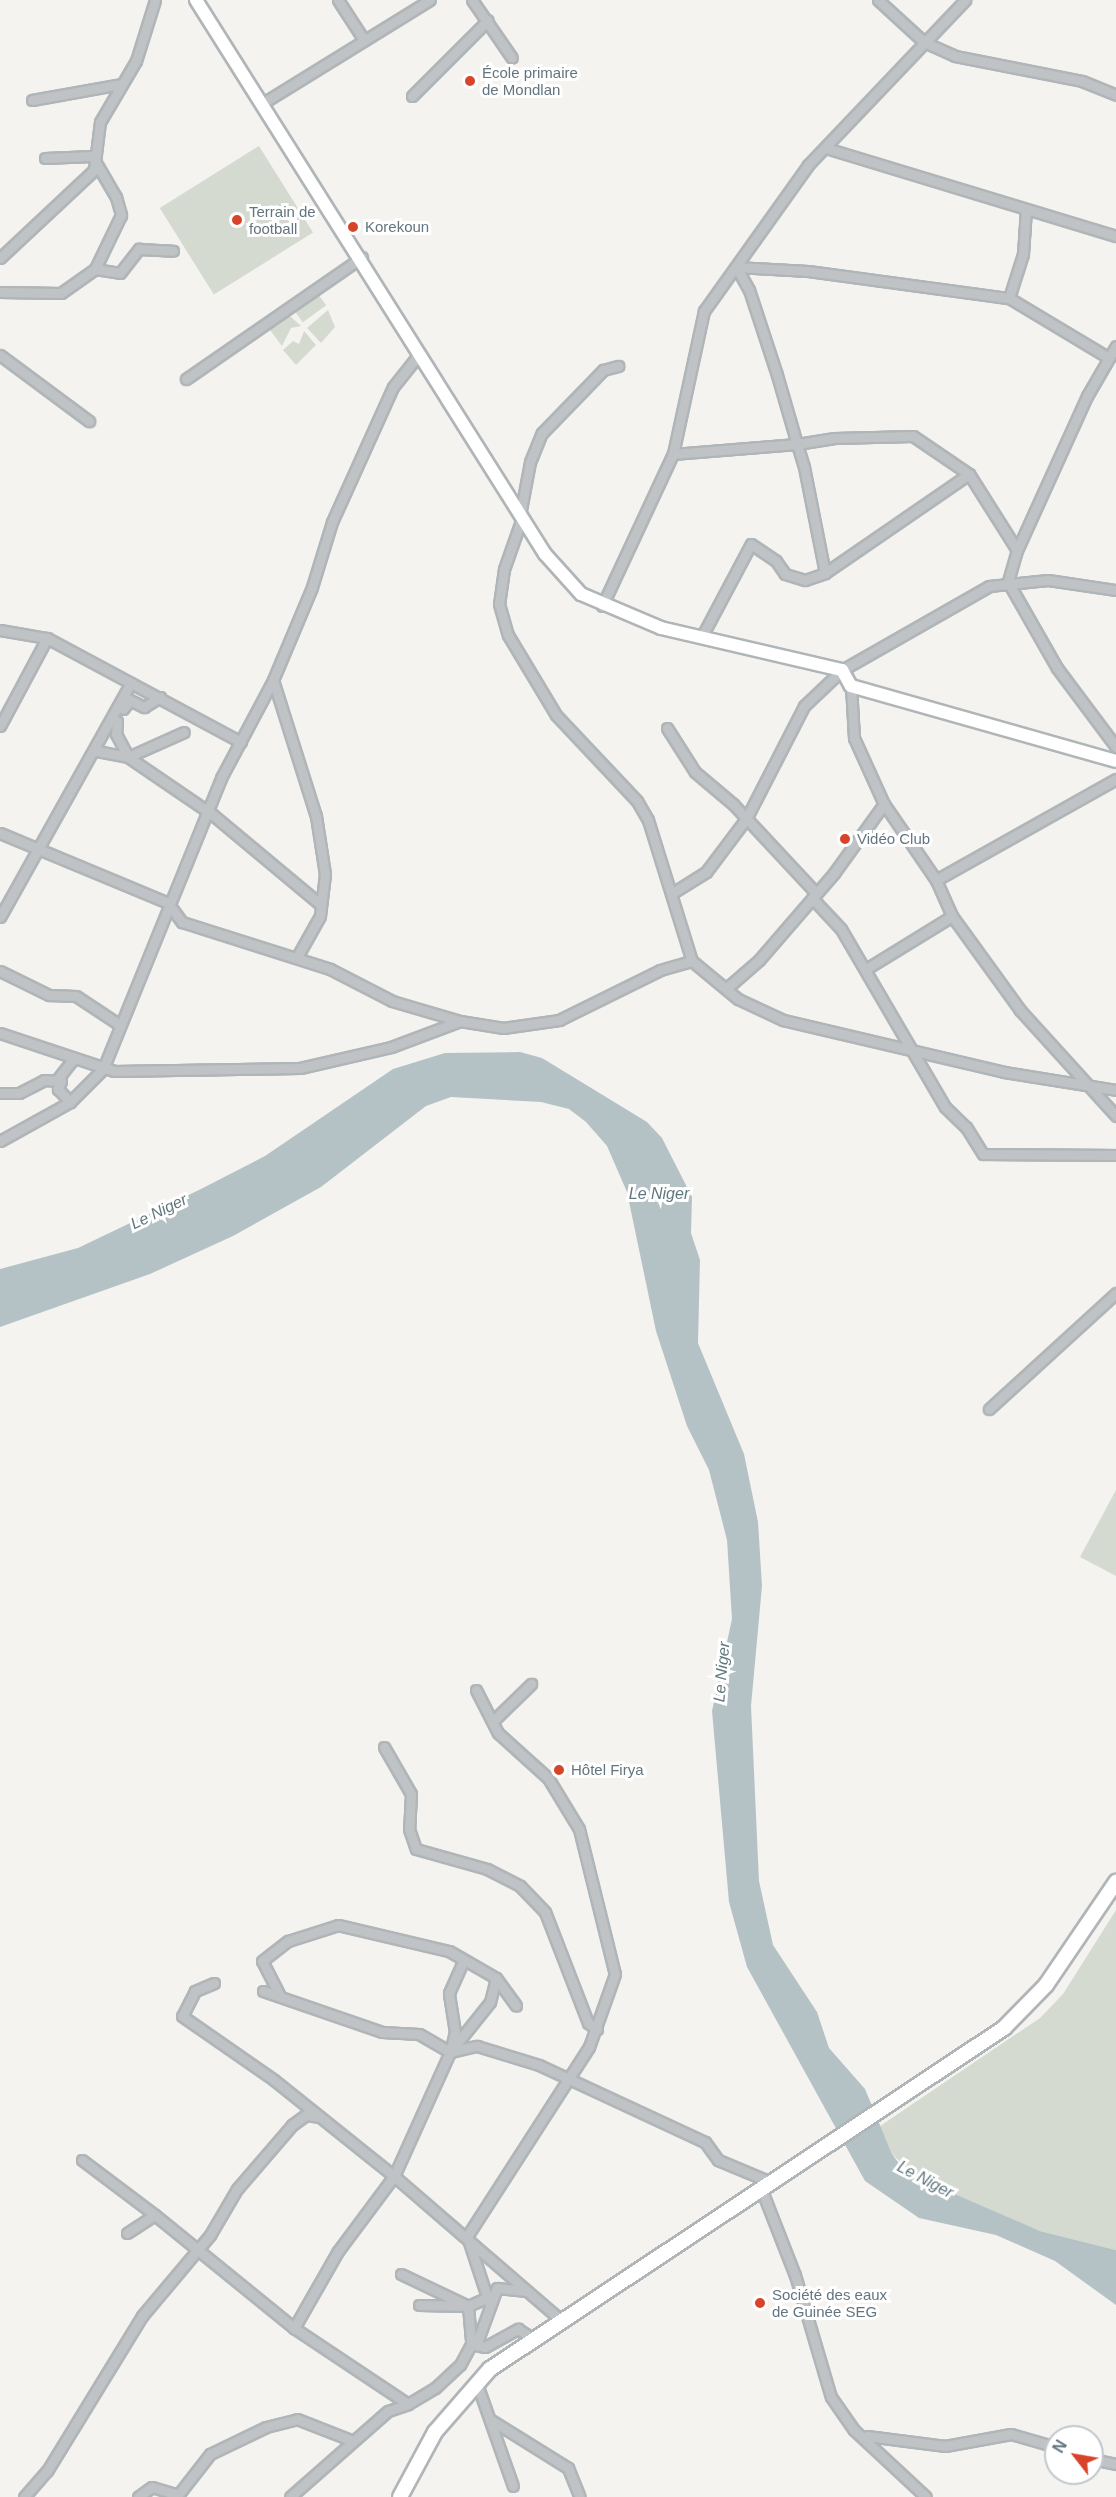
<!DOCTYPE html>
<meta charset="utf-8">
<style>
body{margin:0}
#map{position:relative;width:1116px;height:2497px;overflow:hidden;background:#f4f3f0;font-family:Helvetica,sans-serif}
div>[style]{position:absolute}
[style*='--x']{left:calc(var(--x)*1px);top:calc(var(--y)*1px);width:calc(var(--w)*1px);rotate:calc(var(--a)*1deg)}
.green>*{inset:0;background:#d5dad1;transform-origin:0 0}
.water>*{inset:0;background:#b5c2c5}
.roads{filter:drop-shadow(2px 0 #b0b5b8) drop-shadow(-2px 0 #b0b5b8) drop-shadow(0 2px #b0b5b8) drop-shadow(0 -2px #b0b5b8)}
.minor>*{height:9px;margin:-4.5px;padding:0 4.5px;transform-origin:4.5px;border-radius:4.5px;background:#bfc3c6}
.major>*{height:12px;margin:-6px;padding:0 6px;transform-origin:6px;border-radius:6px;background:#fff}
.highway>*{height:14px;margin:-7px;padding:0 7px;transform-origin:7px;border-radius:7px;background:#fff}
.dots>*{width:16px;height:16px;translate:-50% -50%;box-sizing:border-box;border:3px solid #fff;border-radius:50%}
span{translate:-50% -50%;white-space:nowrap;text-align:center;line-height:1.15;-webkit-text-stroke:6px #fff;paint-order:stroke}
.poi-label{font-size:15px;color:#64757f}
.left{translate:0 -50%;text-align:left}
.water-label{font-size:16px;color:#60777d;font-style:italic}
.north{position:absolute;left:1044px;top:2425px;width:60px;height:60px;box-sizing:border-box;background:#fff;border:2px solid #c1c8cc;border-radius:50%;rotate:301deg;font-size:16px;font-weight:700;line-height:24px;text-align:center;color:#64757f}
.north::after{content:'';display:block;margin:auto;width:21px;height:27px;background:#d8442b;clip-path:polygon(50% 0,100% 100%,50% 72%,0 100%)}
</style>
<div id="map">
<div class="green">
<i style="left:259px;top:146px;width:102px;height:117px;rotate:58deg"></i>
<i style="left:318px;top:294px;width:14px;height:29px;rotate:54deg"></i>
<i style="clip-path:polygon(328px 310px,335px 327px,321px 343px,307px 328px)"></i>
<i style="clip-path:polygon(290px 316px,301px 326px,291px 328px,282px 346px,270px 330px)"></i>
<i style="clip-path:polygon(304px 331px,316px 345px,296px 365px,283px 350px,293px 341px,299px 344px)"></i>
<i style="clip-path:polygon(1116px 1490px,1116px 1576px,1080px 1557px)"></i>
<i style="clip-path:polygon(1116px 1910px,1116px 2250px,1040px 2231px,920px 2181px,892px 2154px,880px 2126px,1040px 2018px,1063px 1994px)"></i>
</div>
<div class="water">
<i style="clip-path:polygon(520px 1052px,542px 1058px,647px 1122px,662px 1138px,692px 1197px,691px 1233px,700px 1260px,698px 1343px,744px 1454px,758px 1522px,762px 1586px,751px 1706px,759px 1881px,773px 1945px,817px 2012px,829px 2048px,865px 2089px,892px 2154px,906px 2173px,1040px 2231px,1116px 2250px,1116px 2305px,1055px 2261px,996px 2235px,919px 2218px,865px 2181px,747px 1967px,729px 1902px,712px 1711px,732px 1619px,727px 1540px,709px 1470px,687px 1426px,656px 1331px,627px 1192px,607px 1146px,586px 1122px,569px 1109px,541px 1102px,451px 1097px,426px 1106px,321px 1187px,233px 1236px,150px 1274px,0 1327px,0 1269px,78px 1248px,199px 1190px,265px 1156px,393px 1069px,445px 1053px)"></i>
</div>
<div class="roads">
<div class="minor">
<i style="--x:338;--y:0;--w:48;--a:57"></i>
<i style="--x:472;--y:0;--w:70;--a:55.4"></i>
<i style="--x:878;--y:0;--w:62;--a:42.4"></i>
<i style="--x:924;--y:42;--w:34;--a:24"></i>
<i style="--x:955;--y:56;--w:129;--a:11.1"></i>
<i style="--x:1082;--y:81;--w:37;--a:22"></i>
<i style="--x:412;--y:96;--w:107;--a:-45"></i>
<i style="--x:32;--y:100;--w:90;--a:-10.2"></i>
<i style="--x:263;--y:103;--w:196;--a:-31.7"></i>
<i style="--x:826;--y:148;--w:303;--a:16.9"></i>
<i style="--x:45;--y:158;--w:47;--a:-2.4"></i>
<i style="--x:92;--y:156;--w:48;--a:59.7"></i>
<i style="--x:116;--y:197;--w:19;--a:74"></i>
<i style="--x:121;--y:215;--w:60;--a:115.7"></i>
<i style="--x:0;--y:258;--w:129;--a:-43.1"></i>
<i style="--x:94;--y:170;--w:48;--a:-82.9"></i>
<i style="--x:100;--y:122;--w:71;--a:-59.5"></i>
<i style="--x:136;--y:61;--w:64;--a:-72.7"></i>
<i style="--x:736;--y:267;--w:72;--a:3.2"></i>
<i style="--x:808;--y:271;--w:203;--a:7.7"></i>
<i style="--x:1009;--y:298;--w:114;--a:31"></i>
<i style="--x:0;--y:292;--w:61;--a:0.9"></i>
<i style="--x:61;--y:293;--w:42;--a:-35.2"></i>
<i style="--x:95;--y:269;--w:25;--a:9"></i>
<i style="--x:120;--y:273;--w:31;--a:-52"></i>
<i style="--x:139;--y:249;--w:34;--a:3"></i>
<i style="--x:1009;--y:298;--w:46;--a:-72.3"></i>
<i style="--x:1023;--y:254;--w:45;--a:-86.2"></i>
<i style="--x:1116;--y:346;--w:58;--a:120.1"></i>
<i style="--x:1087;--y:396;--w:169;--a:114.4"></i>
<i style="--x:1017;--y:550;--w:33;--a:106"></i>
<i style="--x:1008;--y:582;--w:99;--a:60.3"></i>
<i style="--x:1057;--y:668;--w:99;--a:53.2"></i>
<i style="--x:0;--y:355;--w:111;--a:36.6"></i>
<i style="--x:186;--y:379;--w:214;--a:-34.7"></i>
<i style="--x:673;--y:454;--w:124;--a:-4.6"></i>
<i style="--x:797;--y:444;--w:38;--a:-9"></i>
<i style="--x:835;--y:438;--w:78;--a:-1.5"></i>
<i style="--x:913;--y:436;--w:68;--a:34.2"></i>
<i style="--x:969;--y:474;--w:175;--a:145.5"></i>
<i style="--x:825;--y:573;--w:108;--a:-101.2"></i>
<i style="--x:804;--y:467;--w:24;--a:-107"></i>
<i style="--x:797;--y:444;--w:72;--a:-106.2"></i>
<i style="--x:777;--y:375;--w:89;--a:-108.2"></i>
<i style="--x:749;--y:290;--w:26;--a:-119"></i>
<i style="--x:969;--y:474;--w:90;--a:57.7"></i>
<i style="--x:520;--y:515;--w:54;--a:-79.3"></i>
<i style="--x:530;--y:462;--w:31;--a:-68"></i>
<i style="--x:542;--y:433;--w:88;--a:-45.9"></i>
<i style="--x:603;--y:370;--w:16;--a:-15"></i>
<i style="--x:522;--y:518;--w:54;--a:109.4"></i>
<i style="--x:504;--y:569;--w:35;--a:98"></i>
<i style="--x:499;--y:604;--w:32;--a:74"></i>
<i style="--x:508;--y:635;--w:93;--a:59"></i>
<i style="--x:556;--y:715;--w:118;--a:46.7"></i>
<i style="--x:637;--y:801;--w:22;--a:60"></i>
<i style="--x:648;--y:820;--w:148;--a:72.7"></i>
<i style="--x:692;--y:961;--w:60;--a:39.6"></i>
<i style="--x:738;--y:999;--w:50;--a:25"></i>
<i style="--x:783;--y:1020;--w:227;--a:13.2"></i>
<i style="--x:1004;--y:1072;--w:113;--a:9.1"></i>
<i style="--x:602;--y:606;--w:168;--a:-65"></i>
<i style="--x:673;--y:454;--w:146;--a:-77.8"></i>
<i style="--x:704;--y:311;--w:179;--a:-54.5"></i>
<i style="--x:808;--y:165;--w:228;--a:-46.4"></i>
<i style="--x:0;--y:630;--w:48;--a:9.7"></i>
<i style="--x:47;--y:638;--w:220;--a:28.2"></i>
<i style="--x:702;--y:636;--w:104;--a:-62"></i>
<i style="--x:751;--y:544;--w:30;--a:34"></i>
<i style="--x:776;--y:561;--w:16;--a:55"></i>
<i style="--x:785;--y:574;--w:21;--a:17"></i>
<i style="--x:805;--y:580;--w:21;--a:-19"></i>
<i style="--x:273;--y:680;--w:143;--a:72.5"></i>
<i style="--x:316;--y:816;--w:59;--a:81.2"></i>
<i style="--x:325;--y:874;--w:42;--a:96.8"></i>
<i style="--x:320;--y:916;--w:47;--a:119.3"></i>
<i style="--x:851;--y:686;--w:52;--a:86.7"></i>
<i style="--x:854;--y:738;--w:72;--a:65.6"></i>
<i style="--x:884;--y:804;--w:92;--a:55.6"></i>
<i style="--x:936;--y:880;--w:39;--a:66"></i>
<i style="--x:952;--y:916;--w:116;--a:54.1"></i>
<i style="--x:1020;--y:1010;--w:143;--a:47.8"></i>
<i style="--x:123;--y:709;--w:11;--a:-52"></i>
<i style="--x:130;--y:700;--w:16;--a:27"></i>
<i style="--x:144;--y:707;--w:19;--a:-32"></i>
<i style="--x:117;--y:721;--w:13;--a:94"></i>
<i style="--x:116;--y:734;--w:26;--a:62"></i>
<i style="--x:128;--y:757;--w:61;--a:-24.1"></i>
<i style="--x:0;--y:726;--w:100;--a:-61.9"></i>
<i style="--x:667;--y:728;--w:52;--a:57.5"></i>
<i style="--x:695;--y:772;--w:50;--a:40.1"></i>
<i style="--x:733;--y:804;--w:122;--a:47"></i>
<i style="--x:97;--y:751;--w:32;--a:11"></i>
<i style="--x:128;--y:757;--w:103;--a:34.3"></i>
<i style="--x:213;--y:815;--w:139;--a:39.8"></i>
<i style="--x:0;--y:833;--w:182;--a:22.6"></i>
<i style="--x:168;--y:903;--w:24;--a:54"></i>
<i style="--x:182;--y:922;--w:155;--a:17.6"></i>
<i style="--x:330;--y:969;--w:70;--a:27.3"></i>
<i style="--x:392;--y:1001;--w:71;--a:16.4"></i>
<i style="--x:936;--y:880;--w:206;--a:-29.3"></i>
<i style="--x:674;--y:892;--w:38;--a:-32"></i>
<i style="--x:706;--y:872;--w:66;--a:-53"></i>
<i style="--x:746;--y:819;--w:127;--a:-62.8"></i>
<i style="--x:804;--y:706;--w:52;--a:-43.5"></i>
<i style="--x:842;--y:670;--w:169;--a:-29.7"></i>
<i style="--x:989;--y:586;--w:59;--a:-5.8"></i>
<i style="--x:1048;--y:580;--w:69;--a:8.4"></i>
<i style="--x:812;--y:898;--w:42;--a:46.9"></i>
<i style="--x:841;--y:929;--w:206;--a:59.7"></i>
<i style="--x:945;--y:1107;--w:29;--a:44"></i>
<i style="--x:966;--y:1127;--w:32;--a:58"></i>
<i style="--x:983;--y:1154;--w:133;--a:0.4"></i>
<i style="--x:0;--y:917;--w:268;--a:-60.8"></i>
<i style="--x:866;--y:969;--w:101;--a:-31.6"></i>
<i style="--x:0;--y:971;--w:55;--a:26.1"></i>
<i style="--x:49;--y:995;--w:27;--a:2"></i>
<i style="--x:76;--y:996;--w:53;--a:33.4"></i>
<i style="--x:728;--y:987;--w:41;--a:-41.1"></i>
<i style="--x:759;--y:960;--w:115;--a:-49.2"></i>
<i style="--x:834;--y:873;--w:85;--a:-54.1"></i>
<i style="--x:0;--y:1033;--w:120;--a:18.4"></i>
<i style="--x:114;--y:1071;--w:186;--a:-0.9"></i>
<i style="--x:300;--y:1068;--w:93;--a:-13"></i>
<i style="--x:391;--y:1047;--w:74;--a:-20.6"></i>
<i style="--x:460;--y:1021;--w:44;--a:9.2"></i>
<i style="--x:503;--y:1028;--w:57;--a:-8.1"></i>
<i style="--x:559;--y:1020;--w:113;--a:-26.3"></i>
<i style="--x:660;--y:970;--w:33;--a:-16"></i>
<i style="--x:56;--y:1081;--w:28;--a:-52"></i>
<i style="--x:0;--y:1093;--w:19;--a:0"></i>
<i style="--x:19;--y:1093;--w:28;--a:-27"></i>
<i style="--x:44;--y:1080;--w:17;--a:3"></i>
<i style="--x:61;--y:1081;--w:9;--a:111"></i>
<i style="--x:58;--y:1089;--w:18;--a:47"></i>
<i style="--x:0;--y:1141;--w:80;--a:-29.1"></i>
<i style="--x:70;--y:1102;--w:47;--a:-45"></i>
<i style="--x:103;--y:1069;--w:314;--a:-67.9"></i>
<i style="--x:221;--y:778;--w:111;--a:-62"></i>
<i style="--x:273;--y:680;--w:101;--a:-67.2"></i>
<i style="--x:312;--y:587;--w:68;--a:-72.9"></i>
<i style="--x:332;--y:522;--w:148;--a:-65.7"></i>
<i style="--x:393;--y:387;--w:43;--a:-51.5"></i>
<i style="--x:989;--y:1409;--w:172;--a:-42.4"></i>
<i style="--x:476;--y:1690;--w:48;--a:62.9"></i>
<i style="--x:498;--y:1733;--w:67;--a:42"></i>
<i style="--x:548;--y:1778;--w:60;--a:58.7"></i>
<i style="--x:579;--y:1829;--w:149;--a:76.1"></i>
<i style="--x:615;--y:1974;--w:77;--a:109.6"></i>
<i style="--x:589;--y:2047;--w:225;--a:122.8"></i>
<i style="--x:467;--y:2236;--w:71;--a:71.8"></i>
<i style="--x:494;--y:1720;--w:52;--a:-44.2"></i>
<i style="--x:384;--y:1747;--w:54;--a:60.1"></i>
<i style="--x:411;--y:1794;--w:35;--a:93"></i>
<i style="--x:409;--y:1829;--w:21;--a:71"></i>
<i style="--x:416;--y:1849;--w:74;--a:15.7"></i>
<i style="--x:487;--y:1869;--w:37;--a:27"></i>
<i style="--x:520;--y:1886;--w:36;--a:46"></i>
<i style="--x:545;--y:1912;--w:119;--a:68.8"></i>
<i style="--x:588;--y:2023;--w:11;--a:34"></i>
<i style="--x:496;--y:1978;--w:25;--a:104"></i>
<i style="--x:490;--y:2002;--w:64;--a:128.7"></i>
<i style="--x:450;--y:2052;--w:136;--a:114.3"></i>
<i style="--x:394;--y:2176;--w:221;--a:40.8"></i>
<i style="--x:214;--y:1983;--w:21;--a:157"></i>
<i style="--x:195;--y:1991;--w:28;--a:117"></i>
<i style="--x:182;--y:2016;--w:112;--a:34.8"></i>
<i style="--x:274;--y:2080;--w:154;--a:38.7"></i>
<i style="--x:394;--y:2176;--w:94;--a:126.7"></i>
<i style="--x:338;--y:2251;--w:89;--a:119.7"></i>
<i style="--x:294;--y:2328;--w:137;--a:33.7"></i>
<i style="--x:408;--y:2404;--w:31;--a:-31"></i>
<i style="--x:435;--y:2388;--w:34;--a:-43"></i>
<i style="--x:460;--y:2365;--w:24;--a:-62"></i>
<i style="--x:471;--y:2344;--w:5;--a:11"></i>
<i style="--x:476;--y:2345;--w:61;--a:-69.8"></i>
<i style="--x:497;--y:2288;--w:27;--a:6"></i>
<i style="--x:263;--y:1991;--w:126;--a:19"></i>
<i style="--x:382;--y:2032;--w:37;--a:3"></i>
<i style="--x:419;--y:2034;--w:36;--a:30"></i>
<i style="--x:450;--y:2052;--w:28;--a:-13"></i>
<i style="--x:477;--y:2046;--w:65;--a:17"></i>
<i style="--x:539;--y:2065;--w:183;--a:24.9"></i>
<i style="--x:705;--y:2142;--w:22;--a:54"></i>
<i style="--x:718;--y:2160;--w:60;--a:22.7"></i>
<i style="--x:280;--y:1996;--w:39;--a:-117"></i>
<i style="--x:262;--y:1961;--w:33;--a:-38"></i>
<i style="--x:288;--y:1941;--w:52;--a:-17.7"></i>
<i style="--x:338;--y:1925;--w:114;--a:13.2"></i>
<i style="--x:449;--y:1951;--w:54;--a:29.9"></i>
<i style="--x:496;--y:1978;--w:34;--a:54"></i>
<i style="--x:450;--y:2052;--w:21;--a:-76"></i>
<i style="--x:455;--y:2032;--w:39;--a:-99"></i>
<i style="--x:449;--y:1993;--w:36;--a:-66"></i>
<i style="--x:82;--y:2160;--w:91;--a:37"></i>
<i style="--x:762;--y:2191;--w:90;--a:68.6"></i>
<i style="--x:795;--y:2275;--w:127;--a:73.6"></i>
<i style="--x:831;--y:2397;--w:40;--a:55.1"></i>
<i style="--x:854;--y:2430;--w:98;--a:42.9"></i>
<i style="--x:127;--y:2233;--w:33;--a:-33"></i>
<i style="--x:155;--y:2215;--w:179;--a:39.1"></i>
<i style="--x:401;--y:2274;--w:74;--a:25.5"></i>
<i style="--x:468;--y:2306;--w:17;--a:-24"></i>
<i style="--x:419;--y:2305;--w:49;--a:1.2"></i>
<i style="--x:468;--y:2306;--w:38;--a:85"></i>
<i style="--x:476;--y:2345;--w:9;--a:13"></i>
<i style="--x:485;--y:2347;--w:38;--a:-29"></i>
<i style="--x:518;--y:2329;--w:17;--a:33"></i>
<i style="--x:477;--y:2384;--w:108;--a:70.6"></i>
<i style="--x:491;--y:2420;--w:91;--a:31.9"></i>
<i style="--x:568;--y:2468;--w:31;--a:68"></i>
<i style="--x:867;--y:2436;--w:79;--a:7.3"></i>
<i style="--x:945;--y:2446;--w:67;--a:-10.3"></i>
<i style="--x:1011;--y:2434;--w:47;--a:16.1"></i>
<i style="--x:1092;--y:2459;--w:25;--a:12"></i>
<i style="--x:24;--y:2497;--w:35;--a:-49"></i>
<i style="--x:47;--y:2471;--w:182;--a:-58.5"></i>
<i style="--x:142;--y:2316;--w:106;--a:-50"></i>
<i style="--x:210;--y:2235;--w:53;--a:-59.6"></i>
<i style="--x:237;--y:2189;--w:84;--a:-49.3"></i>
<i style="--x:292;--y:2125;--w:17;--a:-36"></i>
<i style="--x:306;--y:2115;--w:14;--a:8"></i>
<i style="--x:138;--y:2497;--w:17;--a:-36"></i>
<i style="--x:152;--y:2487;--w:27;--a:17"></i>
<i style="--x:178;--y:2495;--w:52;--a:-52"></i>
<i style="--x:210;--y:2454;--w:62;--a:-25.7"></i>
<i style="--x:266;--y:2427;--w:32;--a:-14"></i>
<i style="--x:297;--y:2419;--w:58;--a:21.3"></i>
<i style="--x:290;--y:2497;--w:130;--a:-41.3"></i>
<i style="--x:388;--y:2411;--w:21;--a:-19"></i>
</div>
<div class="major">
<i style="--x:196;--y:0;--w:655;--a:57.79"></i>
<i style="--x:545;--y:554;--w:54;--a:48"></i>
<i style="--x:581;--y:594;--w:87;--a:23"></i>
<i style="--x:661;--y:628;--w:186;--a:13.1"></i>
<i style="--x:842;--y:670;--w:18;--a:61"></i>
<i style="--x:851;--y:686;--w:275;--a:15.8"></i>
</div>
<div class="highway">
<i style="--x:400;--y:2497;--w:74;--a:-61.7"></i>
<i style="--x:435;--y:2432;--w:84;--a:-48.9"></i>
<i style="--x:490;--y:2369;--w:617;--a:-33.56"></i>
<i style="--x:1004;--y:2028;--w:60;--a:-45.7"></i>
<i style="--x:1046;--y:1985;--w:125;--a:-55.8"></i>
</div>
</div>
<div class="dots">
<i style="left:470px;top:81px;background:#d8442b"></i>
<i style="left:237px;top:220px;background:#d8442b"></i>
<i style="left:353px;top:227px;background:#d8442b"></i>
<i style="left:845px;top:839px;background:#d8442b"></i>
<i style="left:559px;top:1770px;background:#d8442b"></i>
<i style="left:760px;top:2303px;background:#d8442b"></i>
</div>
<div class="poi-label">
<span class="left" style="left:482px;top:81px">École primaire<br>de Mondlan</span>
<span class="left" style="left:249px;top:220px">Terrain de<br>football</span>
<span class="left" style="left:365px;top:227px">Korekoun</span>
<span class="left" style="left:857px;top:839px">Vidéo Club</span>
<span class="left" style="left:571px;top:1770px">Hôtel Firya</span>
<span class="left" style="left:772px;top:2303px">Société des eaux<br>de Guinée SEG</span>
</div>
<div class="water-label">
<span style="left:659px;top:1194px">Le Niger</span>
<span style="left:159px;top:1212px;rotate:-26deg">Le Niger</span>
<span style="left:722px;top:1672px;rotate:-85deg">Le Niger</span>
<span style="left:925px;top:2180px;rotate:28deg">Le Niger</span>
</div>
<div class="north">N</div>
</div>
